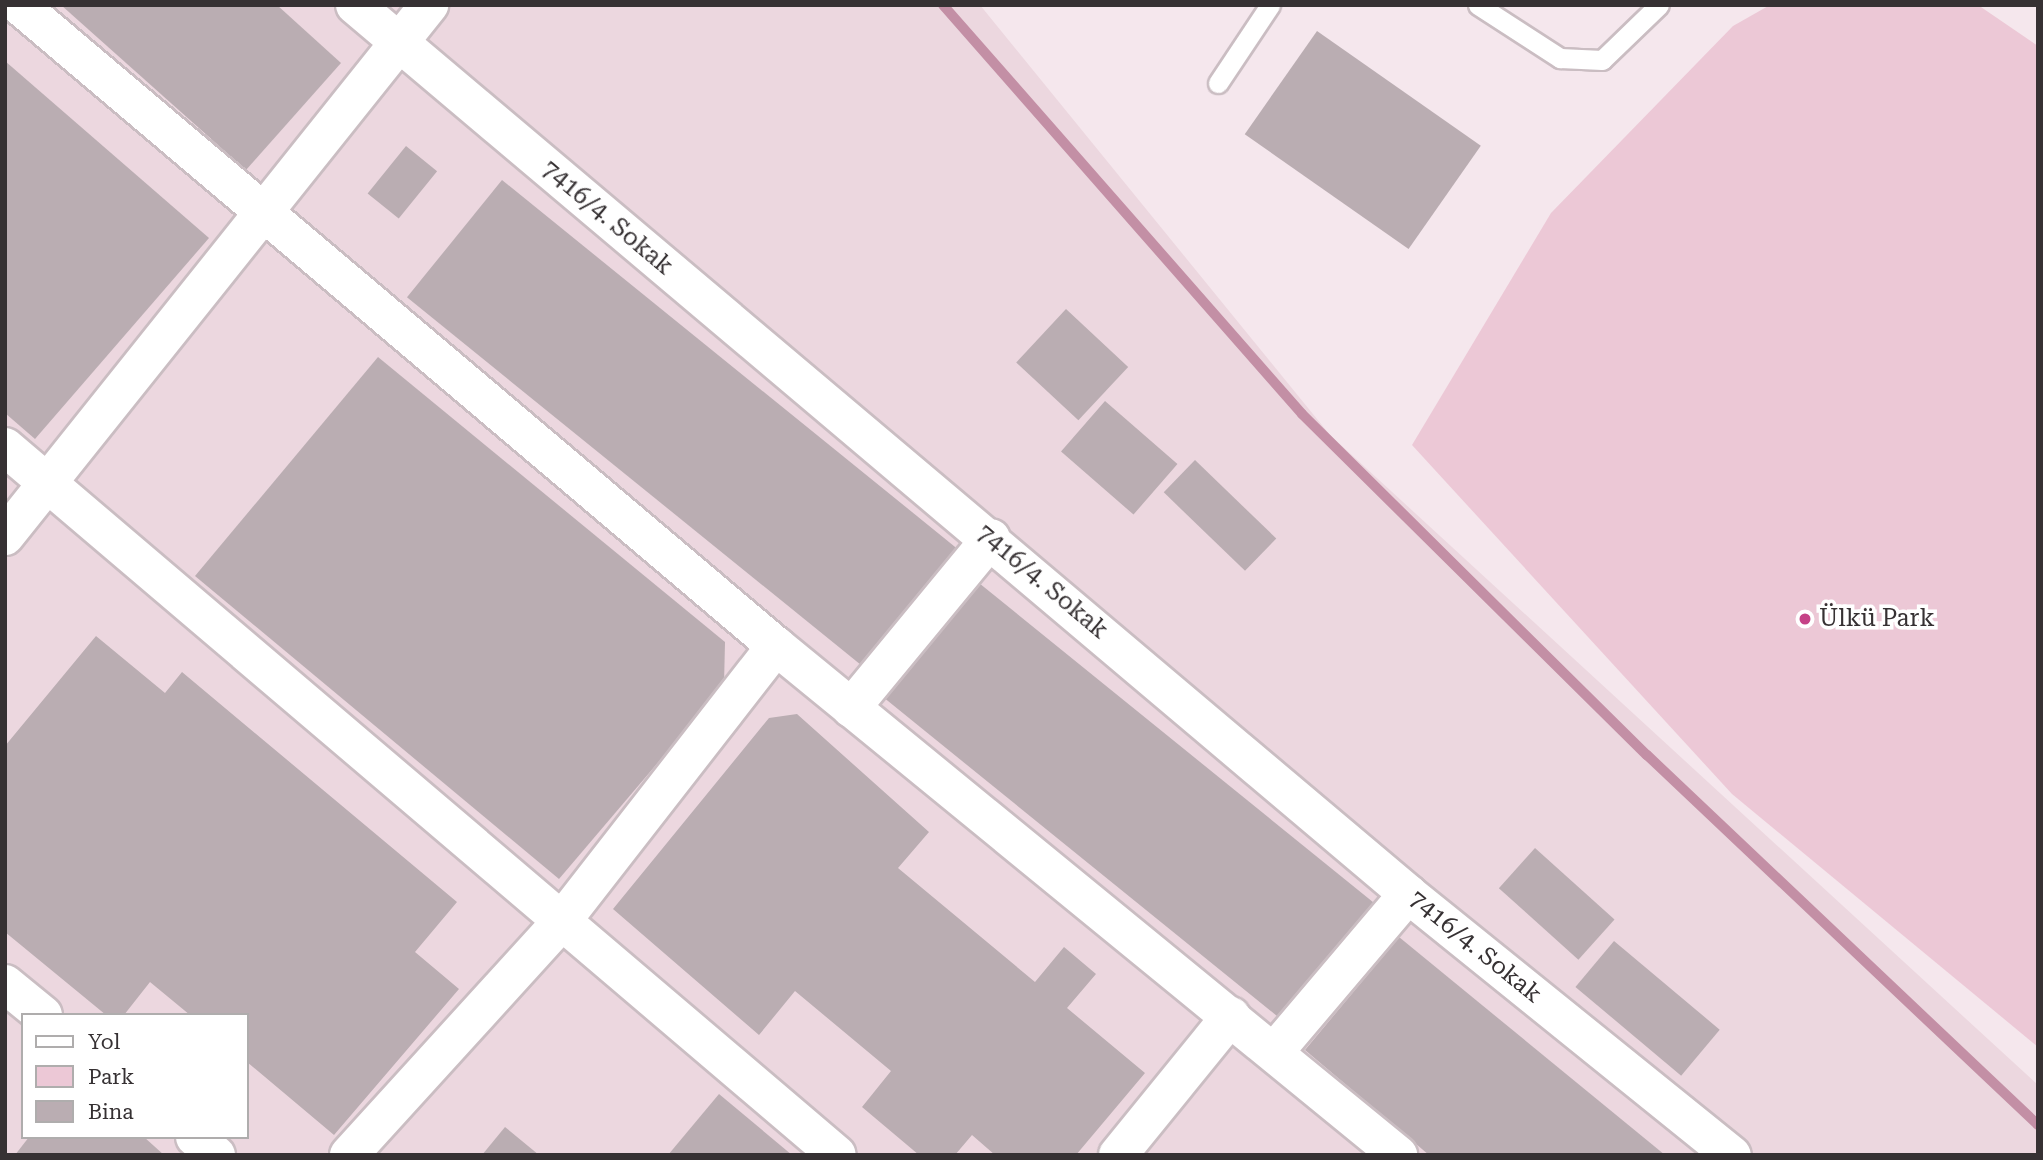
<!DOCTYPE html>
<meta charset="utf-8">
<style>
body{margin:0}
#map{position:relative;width:2043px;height:1160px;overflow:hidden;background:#f5e7ed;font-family:"Roboto Serif",serif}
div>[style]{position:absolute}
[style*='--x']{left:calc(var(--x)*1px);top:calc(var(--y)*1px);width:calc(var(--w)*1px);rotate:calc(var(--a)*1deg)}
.built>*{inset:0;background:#ecd7df}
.green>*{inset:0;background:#ecc8d6}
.stream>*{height:10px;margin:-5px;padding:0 5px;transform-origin:5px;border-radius:5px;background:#c38fa5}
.building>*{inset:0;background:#baadb2;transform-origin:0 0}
.roads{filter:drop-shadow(2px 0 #cabdc2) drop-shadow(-2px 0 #cabdc2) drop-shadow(0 2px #cabdc2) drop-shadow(0 -2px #cabdc2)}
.lane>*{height:19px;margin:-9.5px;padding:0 9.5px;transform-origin:9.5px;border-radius:9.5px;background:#fff}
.street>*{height:38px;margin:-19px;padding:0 19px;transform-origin:19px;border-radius:19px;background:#fff}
.dots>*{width:19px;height:19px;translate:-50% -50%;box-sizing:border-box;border:4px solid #fff;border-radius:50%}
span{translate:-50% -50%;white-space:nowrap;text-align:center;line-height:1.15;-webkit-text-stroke:7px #fff;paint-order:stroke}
.street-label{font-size:24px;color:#363133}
.poi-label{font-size:24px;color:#363133}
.left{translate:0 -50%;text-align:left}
.frame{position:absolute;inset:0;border:7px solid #363133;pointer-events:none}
.legend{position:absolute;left:21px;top:1013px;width:228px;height:126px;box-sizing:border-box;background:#fff;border:2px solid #afadad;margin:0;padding:9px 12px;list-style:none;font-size:21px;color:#363133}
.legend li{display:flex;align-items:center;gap:14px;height:35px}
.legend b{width:35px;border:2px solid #afadad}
</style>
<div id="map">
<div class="built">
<i style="clip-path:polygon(evenodd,5px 5px,980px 5px,1330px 435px,2038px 1085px,2038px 1155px,5px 1155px,5px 5px,23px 1015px,247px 1015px,247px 1137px,23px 1137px,23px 1015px)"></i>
</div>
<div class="green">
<i style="clip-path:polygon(1770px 5px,1978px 5px,2038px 46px,2038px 1047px,1732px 794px,1412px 445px,1551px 213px,1733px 26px)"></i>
</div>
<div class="stream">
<i style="--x:943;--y:5;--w:544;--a:48.72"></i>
<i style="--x:1302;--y:414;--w:485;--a:44.7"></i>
<i style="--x:1647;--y:755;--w:538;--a:43.42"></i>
</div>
<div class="building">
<i style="clip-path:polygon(61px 5px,277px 5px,341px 63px,246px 170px)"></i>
<i style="left:1317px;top:31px;width:200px;height:126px;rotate:35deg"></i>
<i style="clip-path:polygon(5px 61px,209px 238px,35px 439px,5px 413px)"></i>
<i style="left:406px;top:146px;width:40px;height:61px;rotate:39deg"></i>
<i style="left:502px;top:180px;width:593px;height:151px;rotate:39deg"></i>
<i style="left:1066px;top:309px;width:85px;height:73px;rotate:43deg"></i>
<i style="clip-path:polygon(378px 357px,725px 642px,724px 685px,559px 879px,195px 576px)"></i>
<i style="left:1105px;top:401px;width:96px;height:67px;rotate:41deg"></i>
<i style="left:1195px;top:460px;width:113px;height:45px;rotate:44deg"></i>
<i style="left:979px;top:583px;width:514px;height:149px;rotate:39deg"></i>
<i style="clip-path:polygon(96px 636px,165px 693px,182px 672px,457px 902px,415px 952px,459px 989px,334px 1135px,247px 1062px,247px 1015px,190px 1015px,150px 982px,124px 1015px,106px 1015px,5px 932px,5px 746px)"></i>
<i style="clip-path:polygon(797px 714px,929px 832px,898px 868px,1035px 982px,1064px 947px,1096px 974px,1067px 1008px,1145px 1073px,1076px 1155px,995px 1155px,972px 1135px,955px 1155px,919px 1155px,862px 1107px,891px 1071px,795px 991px,759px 1035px,613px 909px,769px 718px)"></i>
<i style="left:1535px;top:848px;width:107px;height:54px;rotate:42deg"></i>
<i style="clip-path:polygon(1399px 937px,1665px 1155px,1429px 1155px,1305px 1050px)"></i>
<i style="left:1614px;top:941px;width:138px;height:60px;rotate:40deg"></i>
<i style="clip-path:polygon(719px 1094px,792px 1155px,668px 1155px)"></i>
<i style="clip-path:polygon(505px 1127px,539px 1155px,482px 1155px)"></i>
<i style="clip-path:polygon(29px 1137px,144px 1137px,164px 1155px,15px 1155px)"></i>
</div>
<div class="roads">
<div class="lane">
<i style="--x:1478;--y:5;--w:98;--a:32.9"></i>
<i style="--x:1560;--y:58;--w:42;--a:2.7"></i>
<i style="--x:1602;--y:60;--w:79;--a:-44"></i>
<i style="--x:1218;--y:83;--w:94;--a:-56.3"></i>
</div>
<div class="street">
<i style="--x:19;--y:5;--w:992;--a:40.26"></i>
<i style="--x:776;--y:646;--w:804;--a:39.29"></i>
<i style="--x:355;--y:5;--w:1378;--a:40.17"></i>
<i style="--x:1408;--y:894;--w:416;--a:38.9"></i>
<i style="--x:5;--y:447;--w:1092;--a:40.4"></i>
<i style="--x:5;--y:536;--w:680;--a:-51.39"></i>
<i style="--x:851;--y:708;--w:220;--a:-50.5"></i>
<i style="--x:5;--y:984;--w:49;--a:39.2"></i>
<i style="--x:1275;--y:1051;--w:206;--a:-49.7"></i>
<i style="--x:195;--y:1137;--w:28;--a:41"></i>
<i style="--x:349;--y:1155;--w:315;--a:-47.7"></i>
<i style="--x:561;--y:922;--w:350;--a:-52.1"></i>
<i style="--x:1118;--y:1155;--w:179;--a:-50.9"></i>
</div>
</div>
<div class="dots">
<i style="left:1805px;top:619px;background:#c54287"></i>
</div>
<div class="street-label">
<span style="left:607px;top:218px;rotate:40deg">7416/4. Sokak</span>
<span style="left:1042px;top:582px;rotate:40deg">7416/4. Sokak</span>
<span style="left:1475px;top:947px;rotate:39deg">7416/4. Sokak</span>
</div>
<div class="poi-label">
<span class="left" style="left:1819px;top:619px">Ülkü Park</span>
</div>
<div class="frame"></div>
<ul class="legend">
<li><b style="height:9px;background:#fff"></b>Yol</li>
<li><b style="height:19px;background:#ecc8d6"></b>Park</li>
<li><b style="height:19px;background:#baadb2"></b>Bina</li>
</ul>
</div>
